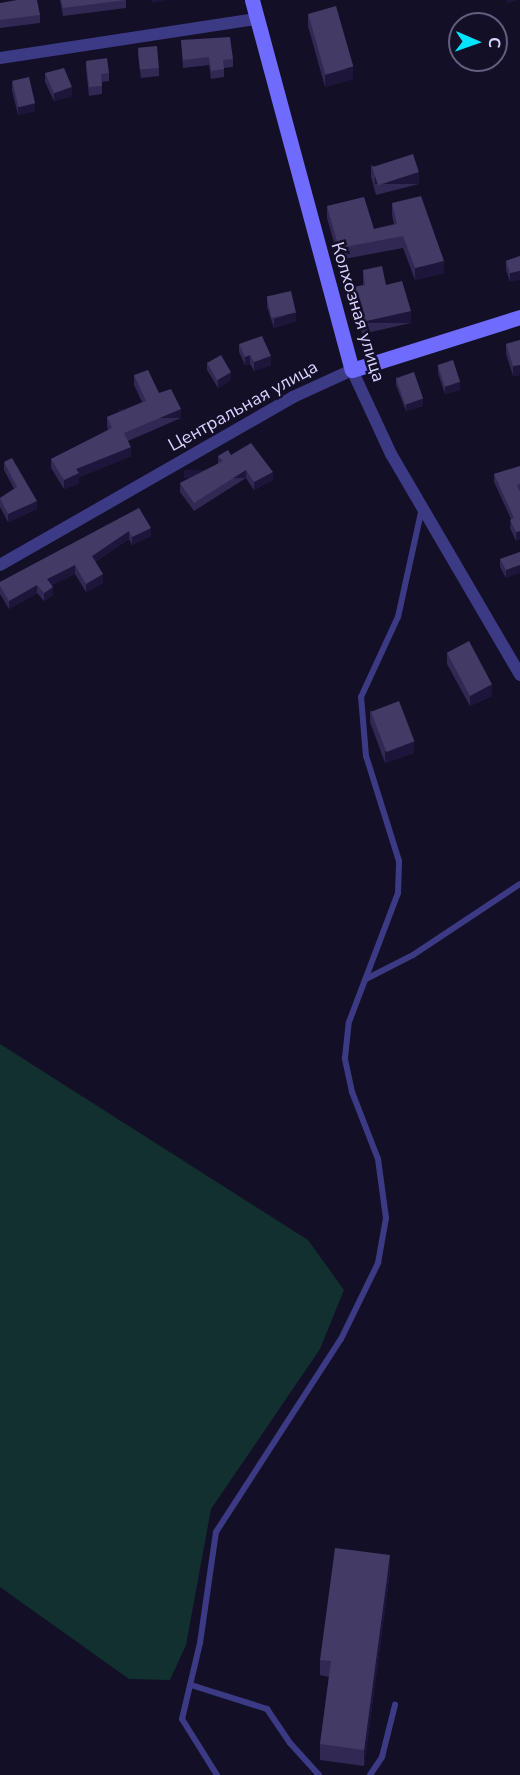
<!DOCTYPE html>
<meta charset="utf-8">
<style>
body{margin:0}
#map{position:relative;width:520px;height:1775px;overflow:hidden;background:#130f26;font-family:"Nunito Sans",sans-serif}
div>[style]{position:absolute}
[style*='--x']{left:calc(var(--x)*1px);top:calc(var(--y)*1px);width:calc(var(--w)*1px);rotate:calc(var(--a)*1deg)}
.green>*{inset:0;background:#12302f}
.lane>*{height:6px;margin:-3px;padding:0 3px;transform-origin:3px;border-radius:3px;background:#3d3a85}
.street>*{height:12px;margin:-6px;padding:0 6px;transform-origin:6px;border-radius:6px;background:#3d3a85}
.secondary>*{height:15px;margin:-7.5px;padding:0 7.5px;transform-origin:7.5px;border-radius:7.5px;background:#6f6bff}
.wall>*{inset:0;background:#312854}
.shaded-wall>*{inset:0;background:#1d163a;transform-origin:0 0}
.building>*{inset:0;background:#433a66;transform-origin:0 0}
span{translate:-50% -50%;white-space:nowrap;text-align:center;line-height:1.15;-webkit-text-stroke:5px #130f26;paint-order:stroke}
.street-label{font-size:18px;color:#d9d4ff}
.north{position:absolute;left:448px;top:12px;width:60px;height:60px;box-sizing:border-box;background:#130f26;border:2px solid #625e7d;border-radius:50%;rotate:92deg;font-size:16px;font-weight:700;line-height:24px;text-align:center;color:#d9d4ff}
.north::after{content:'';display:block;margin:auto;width:21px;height:27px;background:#00e5ff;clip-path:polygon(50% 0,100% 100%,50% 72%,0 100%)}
</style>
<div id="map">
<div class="green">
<i style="clip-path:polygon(0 1044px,308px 1240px,344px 1290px,320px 1349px,211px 1509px,186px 1645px,170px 1680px,129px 1679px,0 1587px)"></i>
</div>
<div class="lane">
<i style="--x:366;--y:979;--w:53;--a:-27.1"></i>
<i style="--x:413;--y:955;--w:128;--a:-33.6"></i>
<i style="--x:191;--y:1685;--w:80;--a:17.5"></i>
<i style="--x:267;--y:1709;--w:41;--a:55.9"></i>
<i style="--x:290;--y:1743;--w:43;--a:47.8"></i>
<i style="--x:217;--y:1775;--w:66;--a:-122"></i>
<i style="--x:182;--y:1719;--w:78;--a:-76.7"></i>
<i style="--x:200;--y:1643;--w:112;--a:-81.8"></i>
<i style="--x:216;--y:1532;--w:230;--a:-57.1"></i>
<i style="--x:341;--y:1339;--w:85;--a:-64"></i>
<i style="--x:378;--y:1263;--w:46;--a:-79.9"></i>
<i style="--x:386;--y:1218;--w:60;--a:-97.7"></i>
<i style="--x:378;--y:1159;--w:72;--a:-111.2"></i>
<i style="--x:352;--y:1092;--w:35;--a:-102"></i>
<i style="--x:345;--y:1058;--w:36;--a:-84"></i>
<i style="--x:349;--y:1022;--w:138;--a:-69.2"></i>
<i style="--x:398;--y:893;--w:32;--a:-88"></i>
<i style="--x:399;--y:861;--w:110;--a:-107.4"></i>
<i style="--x:366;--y:756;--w:59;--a:-94.8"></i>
<i style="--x:361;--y:697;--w:88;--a:-65.2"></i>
<i style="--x:398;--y:617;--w:112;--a:-77.6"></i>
<i style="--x:370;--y:1775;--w:22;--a:-56"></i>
<i style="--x:382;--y:1757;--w:54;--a:-76"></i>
</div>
<div class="street">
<i style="--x:0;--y:58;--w:259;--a:-8.7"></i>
<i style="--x:0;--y:565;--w:338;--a:-29.8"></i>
<i style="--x:293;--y:397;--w:65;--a:-24.6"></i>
<i style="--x:352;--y:370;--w:93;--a:65.1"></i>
<i style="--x:391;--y:454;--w:256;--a:59.7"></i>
</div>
<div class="secondary">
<i style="--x:252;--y:0;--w:383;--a:74.9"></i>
<i style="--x:352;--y:370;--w:176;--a:-17.5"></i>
</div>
<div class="wall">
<i style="clip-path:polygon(60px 0,126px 0,126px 8px,63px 16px)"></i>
<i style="clip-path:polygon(0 3px,40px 15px,40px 23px,0 28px)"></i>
<i style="clip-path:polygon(308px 14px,353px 79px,325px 87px,308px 26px)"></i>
<i style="clip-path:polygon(181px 40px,233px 59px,233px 67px,224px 68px,224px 77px,211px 79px,209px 65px,183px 68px)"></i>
<i style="clip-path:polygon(138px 48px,159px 68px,159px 76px,141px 78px,138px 56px)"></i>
<i style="clip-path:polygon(86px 61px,109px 73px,109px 81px,102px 82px,102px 94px,89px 96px,86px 69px)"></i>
<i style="clip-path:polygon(45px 73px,72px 96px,54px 101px,45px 82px)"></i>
<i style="clip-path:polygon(12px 81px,35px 111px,18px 115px,12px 90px)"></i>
<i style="clip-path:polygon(371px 165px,419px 184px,376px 195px,371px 177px)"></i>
<i style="clip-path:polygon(392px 203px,444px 273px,415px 280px,403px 248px,339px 260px,327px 218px,327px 206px,374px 229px,394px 224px,392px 215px)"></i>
<i style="clip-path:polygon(520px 256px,510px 282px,506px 270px,506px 261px)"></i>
<i style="clip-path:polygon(363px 270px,386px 285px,411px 323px,362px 334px,354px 299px,354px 287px,363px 285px)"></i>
<i style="clip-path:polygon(267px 299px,296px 321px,274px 328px,267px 307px)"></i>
<i style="clip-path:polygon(520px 340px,520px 375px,513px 376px,506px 354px,506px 344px)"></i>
<i style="clip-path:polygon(239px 344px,271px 365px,254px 371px,250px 364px,245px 365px,239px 352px)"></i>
<i style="clip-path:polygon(207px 362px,231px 380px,218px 388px,207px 370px)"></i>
<i style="clip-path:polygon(438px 365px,460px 390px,445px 394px,438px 373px)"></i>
<i style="clip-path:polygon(134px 375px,159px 393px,181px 418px,128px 441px,131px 456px,79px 477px,79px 483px,64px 489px,51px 468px,51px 459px,108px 430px,107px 426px,107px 417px,142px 402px,134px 385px)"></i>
<i style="clip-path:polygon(396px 377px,423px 406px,406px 411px,396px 385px)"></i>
<i style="clip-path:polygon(231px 455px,273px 480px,254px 490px,246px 478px,194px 511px,180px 492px,180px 483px,218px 464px,218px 456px)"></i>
<i style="clip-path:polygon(4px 462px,37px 509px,8px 522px,0 507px,0 498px,14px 489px,4px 470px)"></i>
<i style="clip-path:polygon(520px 466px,520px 539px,516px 541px,510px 528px,511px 519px,494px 482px,494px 474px)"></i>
<i style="clip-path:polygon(139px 508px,151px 536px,132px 545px,129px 539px,95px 562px,103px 583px,86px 592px,75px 574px,52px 585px,53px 595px,44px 601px,37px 593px,9px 609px,0 594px,0 582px)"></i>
<i style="clip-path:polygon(520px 552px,506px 578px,500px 567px,500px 559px)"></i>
<i style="clip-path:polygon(447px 652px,492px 696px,470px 706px,447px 664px)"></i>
<i style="clip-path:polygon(370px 710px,414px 753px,385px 763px,370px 722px)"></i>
<i style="clip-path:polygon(390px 1571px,364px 1766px,320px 1760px,320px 1744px,329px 1677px,320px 1675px,320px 1660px)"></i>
</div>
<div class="shaded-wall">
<i style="clip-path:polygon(152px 0,167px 0,152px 3px)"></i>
<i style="clip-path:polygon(507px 0,518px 0,507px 3px)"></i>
<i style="clip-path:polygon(353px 67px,353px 79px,325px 87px,325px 75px)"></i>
<i style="clip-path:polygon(72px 87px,72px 96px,54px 101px,54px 93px)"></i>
<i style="clip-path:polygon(35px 103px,35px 111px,18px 115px,18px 106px)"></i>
<i style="left:419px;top:172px;width:12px;height:44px;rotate:90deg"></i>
<i style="clip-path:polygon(444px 261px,444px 273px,415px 280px,415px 268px)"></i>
<i style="clip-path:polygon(520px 271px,520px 280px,510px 282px,510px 273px)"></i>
<i style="left:411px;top:311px;width:12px;height:50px;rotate:90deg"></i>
<i style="clip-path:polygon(296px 312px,296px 321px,274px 328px,274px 319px)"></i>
<i style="clip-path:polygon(250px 355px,250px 364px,245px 365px,245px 357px)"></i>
<i style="clip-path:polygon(271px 356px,271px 365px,254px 371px,254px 362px)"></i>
<i style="clip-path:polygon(520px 365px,520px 375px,513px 376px,513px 366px)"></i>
<i style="clip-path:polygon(231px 372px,231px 380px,218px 388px,218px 379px)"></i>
<i style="clip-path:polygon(460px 382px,460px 390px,445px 394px,445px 386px)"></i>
<i style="clip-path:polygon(423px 398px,423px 406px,406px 411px,406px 403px)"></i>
<i style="left:181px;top:409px;width:9px;height:62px;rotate:90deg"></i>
<i style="clip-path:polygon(131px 447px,131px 456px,79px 477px,79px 483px,64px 489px,64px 480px,76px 469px)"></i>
<i style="left:246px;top:470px;width:8px;height:62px;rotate:90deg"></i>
<i style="clip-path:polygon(273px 472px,273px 480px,254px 490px,254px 482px)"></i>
<i style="clip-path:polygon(37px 501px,37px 509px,8px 522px,8px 514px)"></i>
<i style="clip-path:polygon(151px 528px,151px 536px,132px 545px,132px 537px)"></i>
<i style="clip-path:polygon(129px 531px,129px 539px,92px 564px,92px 556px)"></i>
<i style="clip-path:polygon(520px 531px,520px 539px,516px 541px,516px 532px)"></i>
<i style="clip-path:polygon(75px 565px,75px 574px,47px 588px,47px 579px)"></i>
<i style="clip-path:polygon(520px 565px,520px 573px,506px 578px,506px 570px)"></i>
<i style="clip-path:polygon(103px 574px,103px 583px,86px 592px,86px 584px)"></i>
<i style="clip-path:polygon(37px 585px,37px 593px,9px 609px,9px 601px)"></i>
<i style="clip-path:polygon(53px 587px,53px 595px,44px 601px,44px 593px)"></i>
<i style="clip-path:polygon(492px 684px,492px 696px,470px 706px,470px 694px)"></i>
<i style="clip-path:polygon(414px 741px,414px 753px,385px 763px,385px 751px)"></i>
<i style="clip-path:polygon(390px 1555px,390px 1571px,364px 1766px,364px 1750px)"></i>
</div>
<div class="building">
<i style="clip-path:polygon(17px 0,37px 0,40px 15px,0 20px,0 3px)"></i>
<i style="clip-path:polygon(61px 0,126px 0,63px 8px)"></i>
<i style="left:336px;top:6px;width:63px;height:29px;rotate:74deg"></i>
<i style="clip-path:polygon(230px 37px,233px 59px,223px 60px,224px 69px,211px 71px,209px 57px,183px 60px,181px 40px)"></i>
<i style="left:157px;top:46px;width:22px;height:19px;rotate:85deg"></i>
<i style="clip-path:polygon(107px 58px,109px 73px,101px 74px,102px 86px,89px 87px,86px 61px)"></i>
<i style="clip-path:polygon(64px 68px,72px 87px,54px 93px,45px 73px)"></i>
<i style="left:29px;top:77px;width:27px;height:17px;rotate:77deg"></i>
<i style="left:413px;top:154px;width:19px;height:43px;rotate:72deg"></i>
<i style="clip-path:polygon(421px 196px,444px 261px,415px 268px,403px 236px,339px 248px,327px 206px,364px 197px,374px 229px,397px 224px,392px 203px)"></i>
<i style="clip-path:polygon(520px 256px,520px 271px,510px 273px,506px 261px)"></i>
<i style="clip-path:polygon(382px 266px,386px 285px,402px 281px,411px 311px,362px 322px,354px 287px,365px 285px,363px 270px)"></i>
<i style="left:291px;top:291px;width:22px;height:25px;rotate:77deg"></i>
<i style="clip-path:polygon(262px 336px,271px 356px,254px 362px,250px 355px,245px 357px,239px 344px)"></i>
<i style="clip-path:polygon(520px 340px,520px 365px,513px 366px,506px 344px)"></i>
<i style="left:221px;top:355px;width:20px;height:16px;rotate:60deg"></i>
<i style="left:453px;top:360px;width:23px;height:16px;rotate:72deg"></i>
<i style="clip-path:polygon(148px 370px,159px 393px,171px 389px,181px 409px,124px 433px,131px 447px,76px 469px,79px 473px,64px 480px,51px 459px,112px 428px,107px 417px,146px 401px,134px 375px)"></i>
<i style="left:414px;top:372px;width:28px;height:19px;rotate:71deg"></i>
<i style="clip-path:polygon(251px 443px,273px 472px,254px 482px,246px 470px,194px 503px,180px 483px,223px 461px,218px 456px,228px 450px,231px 455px)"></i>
<i style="clip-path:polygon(12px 458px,37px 501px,8px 514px,0 498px,17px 487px,4px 462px)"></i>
<i style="clip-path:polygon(520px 466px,520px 484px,517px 485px,520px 492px,520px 531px,516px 532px,510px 520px,514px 518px,494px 474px)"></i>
<i style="clip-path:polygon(139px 508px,151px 528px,132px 537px,129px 531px,92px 556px,103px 574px,86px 584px,75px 565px,47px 579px,53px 587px,44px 593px,37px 585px,9px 601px,0 586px,0 582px)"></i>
<i style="clip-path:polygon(520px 552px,520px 565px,506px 570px,500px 559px)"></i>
<i style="left:469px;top:641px;width:49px;height:25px;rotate:62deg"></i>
<i style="left:399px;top:701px;width:43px;height:30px;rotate:69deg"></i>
<i style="clip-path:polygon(335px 1548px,390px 1555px,364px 1750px,320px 1744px,331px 1661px,320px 1660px)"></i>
</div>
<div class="street-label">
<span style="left:358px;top:312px;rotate:73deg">Колхозная улица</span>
<span style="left:243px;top:406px;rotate:-29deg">Центральная улица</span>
</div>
<div class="north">С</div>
</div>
